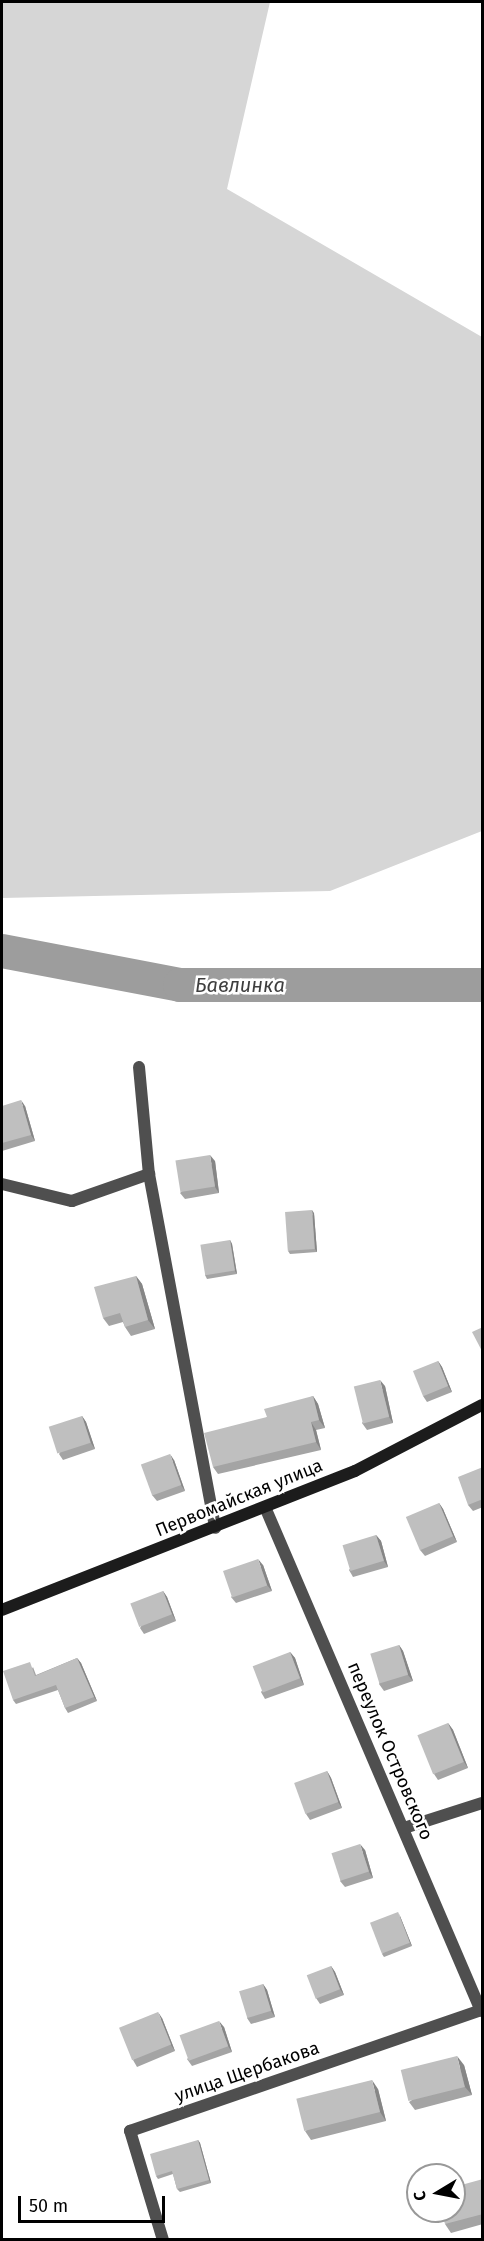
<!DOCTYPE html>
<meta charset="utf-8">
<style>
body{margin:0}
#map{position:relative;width:484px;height:2241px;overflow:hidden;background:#fff;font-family:"Fira Sans",sans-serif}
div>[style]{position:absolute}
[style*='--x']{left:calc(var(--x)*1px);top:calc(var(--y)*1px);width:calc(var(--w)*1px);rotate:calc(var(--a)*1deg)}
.green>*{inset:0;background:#d6d6d6}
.river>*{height:34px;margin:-17px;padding:0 17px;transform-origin:17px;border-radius:17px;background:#9d9d9d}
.street>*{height:12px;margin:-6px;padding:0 6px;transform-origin:6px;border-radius:6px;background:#4f4f4f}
.secondary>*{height:12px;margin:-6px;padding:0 6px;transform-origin:6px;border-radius:6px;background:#1c1c1c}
.wall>*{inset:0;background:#a4a4a4}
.shaded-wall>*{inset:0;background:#868686}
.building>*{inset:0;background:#bfbfbf;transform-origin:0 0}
span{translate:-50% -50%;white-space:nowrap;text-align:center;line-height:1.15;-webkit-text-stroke:5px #fff;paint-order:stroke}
.street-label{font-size:18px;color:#000}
.water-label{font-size:20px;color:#3e3e3e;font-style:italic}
.frame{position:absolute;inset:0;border:3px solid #000;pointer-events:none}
.north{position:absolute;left:406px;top:2163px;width:60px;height:60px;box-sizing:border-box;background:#fff;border:2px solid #999;border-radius:50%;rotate:260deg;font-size:16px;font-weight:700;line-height:24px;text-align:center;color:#000}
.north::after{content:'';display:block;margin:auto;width:21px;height:27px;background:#000;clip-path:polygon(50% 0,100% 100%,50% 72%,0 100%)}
.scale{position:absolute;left:18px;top:2196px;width:147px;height:27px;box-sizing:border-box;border:3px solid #000;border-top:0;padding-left:8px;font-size:18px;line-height:21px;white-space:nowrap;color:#000;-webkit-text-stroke:4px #fff;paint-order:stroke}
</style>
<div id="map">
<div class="green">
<i style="clip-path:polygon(2px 2px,270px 2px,227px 189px,482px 337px,482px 831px,330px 891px,2px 898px)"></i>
</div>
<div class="river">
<i style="--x:2;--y:951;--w:181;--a:10.8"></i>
<i style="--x:180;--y:985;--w:302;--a:0"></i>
</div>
<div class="street">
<i style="--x:139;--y:1067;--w:107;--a:84.7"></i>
<i style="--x:149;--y:1174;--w:360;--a:79.4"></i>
<i style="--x:2;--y:1184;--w:72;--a:13.7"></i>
<i style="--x:72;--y:1201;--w:82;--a:-19.3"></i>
<i style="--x:265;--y:1507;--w:548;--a:66.8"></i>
<i style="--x:404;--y:1828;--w:82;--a:-17.8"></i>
<i style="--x:163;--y:2240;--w:114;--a:-106.8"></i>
<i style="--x:130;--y:2131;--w:372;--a:-19"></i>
</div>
<div class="secondary">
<i style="--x:2;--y:1610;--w:379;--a:-21.5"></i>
<i style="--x:355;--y:1471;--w:143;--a:-27.5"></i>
</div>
<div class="wall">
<i style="clip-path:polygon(2px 1106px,25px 1106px,35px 1141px,2px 1151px)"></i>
<i style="clip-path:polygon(215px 1161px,219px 1193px,185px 1199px,180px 1193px)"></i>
<i style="clip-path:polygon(314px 1213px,317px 1252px,290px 1254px,288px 1251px)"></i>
<i style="clip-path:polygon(230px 1240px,232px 1244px,237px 1274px,207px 1279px,205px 1275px)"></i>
<i style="clip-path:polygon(136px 1276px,142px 1284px,155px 1329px,131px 1336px,125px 1327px,123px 1322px,109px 1326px,103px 1318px)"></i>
<i style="clip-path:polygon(438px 1361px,442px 1367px,452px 1392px,427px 1402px,423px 1396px)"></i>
<i style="clip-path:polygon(385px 1386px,393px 1423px,367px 1430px,362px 1423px)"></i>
<i style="clip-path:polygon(313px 1396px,318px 1404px,325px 1428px,316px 1430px,321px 1450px,218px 1474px,213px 1467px,267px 1417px)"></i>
<i style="clip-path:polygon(82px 1416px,86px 1422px,95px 1449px,63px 1460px,59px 1454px)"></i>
<i style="clip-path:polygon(174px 1460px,185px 1491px,157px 1501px,152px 1495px)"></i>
<i style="clip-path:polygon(483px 1467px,483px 1507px,473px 1511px,468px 1505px)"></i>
<i style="clip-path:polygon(439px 1503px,443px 1509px,457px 1542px,425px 1556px,420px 1550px)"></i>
<i style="clip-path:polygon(376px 1535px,381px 1541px,388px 1567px,353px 1577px,349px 1570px)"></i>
<i style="clip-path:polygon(263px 1565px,272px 1591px,236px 1603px,231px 1597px)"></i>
<i style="clip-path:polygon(163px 1591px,167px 1597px,176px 1621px,144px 1634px,140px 1628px)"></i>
<i style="clip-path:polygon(399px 1645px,403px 1651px,413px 1681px,384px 1691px,379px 1684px)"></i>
<i style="clip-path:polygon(290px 1652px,295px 1658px,304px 1685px,265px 1699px,261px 1692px)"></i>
<i style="clip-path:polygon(77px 1658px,81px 1663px,97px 1701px,68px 1713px,65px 1708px,58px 1690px,16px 1704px,13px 1700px,33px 1667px,36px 1675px)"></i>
<i style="clip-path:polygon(448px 1723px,453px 1730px,468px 1768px,438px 1780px,434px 1774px)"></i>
<i style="clip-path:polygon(327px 1771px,331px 1778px,342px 1808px,310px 1820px,306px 1814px)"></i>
<i style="clip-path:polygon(365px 1850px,373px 1878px,345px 1887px,340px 1881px)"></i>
<i style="clip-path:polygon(400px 1916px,412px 1946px,384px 1957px,382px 1954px)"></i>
<i style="clip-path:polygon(331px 1966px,335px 1972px,344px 1995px,320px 2004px,316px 1998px)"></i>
<i style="clip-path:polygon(263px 1984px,267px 1990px,275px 2017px,251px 2024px,247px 2018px)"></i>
<i style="clip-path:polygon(162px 2018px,175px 2051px,137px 2067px,133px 2060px)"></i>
<i style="clip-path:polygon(224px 2027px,232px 2052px,192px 2066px,187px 2059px)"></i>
<i style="clip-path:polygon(464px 2065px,472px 2095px,415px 2110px,409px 2102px)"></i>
<i style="clip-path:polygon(378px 2089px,386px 2121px,311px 2140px,305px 2131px)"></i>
<i style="clip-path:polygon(198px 2140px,200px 2143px,211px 2183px,180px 2192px,177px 2189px,173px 2174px,158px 2179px,156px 2176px)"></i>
<i style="clip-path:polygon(483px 2179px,483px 2224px,451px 2233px,445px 2224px)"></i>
</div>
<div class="shaded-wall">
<i style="clip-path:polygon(21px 1100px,25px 1106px,35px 1141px,31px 1135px)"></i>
<i style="clip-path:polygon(210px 1155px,215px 1161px,219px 1193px,215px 1187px)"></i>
<i style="clip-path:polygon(312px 1210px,314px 1213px,317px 1252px,315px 1249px)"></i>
<i style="clip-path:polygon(230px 1240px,232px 1244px,237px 1274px,235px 1271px)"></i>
<i style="clip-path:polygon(136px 1276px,142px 1284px,155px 1329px,148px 1320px)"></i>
<i style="clip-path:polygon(438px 1361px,442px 1367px,452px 1392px,448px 1386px)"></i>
<i style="clip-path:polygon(380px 1380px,385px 1386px,393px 1423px,389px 1417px)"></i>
<i style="clip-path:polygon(313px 1396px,318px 1404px,325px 1428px,319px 1420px)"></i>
<i style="clip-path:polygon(82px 1416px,86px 1422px,95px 1449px,91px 1443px)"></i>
<i style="clip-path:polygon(311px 1422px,316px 1430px,321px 1450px,316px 1442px)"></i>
<i style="clip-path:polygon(170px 1454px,174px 1460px,185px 1491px,181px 1485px)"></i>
<i style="clip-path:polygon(439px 1503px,443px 1509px,457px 1542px,453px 1536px)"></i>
<i style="clip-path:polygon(376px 1535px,381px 1541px,388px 1567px,384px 1561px)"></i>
<i style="clip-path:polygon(258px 1559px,263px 1565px,272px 1591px,267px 1585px)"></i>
<i style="clip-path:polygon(163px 1591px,167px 1597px,176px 1621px,172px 1614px)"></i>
<i style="clip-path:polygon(399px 1645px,403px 1651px,413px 1681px,408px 1675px)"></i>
<i style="clip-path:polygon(290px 1652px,295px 1658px,304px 1685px,300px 1678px)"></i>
<i style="clip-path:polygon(77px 1658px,81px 1663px,97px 1701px,94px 1697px)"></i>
<i style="clip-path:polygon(448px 1723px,453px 1730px,468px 1768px,464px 1762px)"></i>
<i style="clip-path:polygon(327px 1771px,331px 1778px,342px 1808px,338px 1802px)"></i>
<i style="clip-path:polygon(360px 1844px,365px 1850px,373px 1878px,369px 1872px)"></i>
<i style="clip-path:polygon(398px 1912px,400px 1916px,412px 1946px,410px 1943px)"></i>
<i style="clip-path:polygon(331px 1966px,335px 1972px,344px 1995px,340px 1989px)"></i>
<i style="clip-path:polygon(263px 1984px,267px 1990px,275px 2017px,271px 2011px)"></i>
<i style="clip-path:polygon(158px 2012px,162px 2018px,175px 2051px,171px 2045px)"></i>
<i style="clip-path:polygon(219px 2021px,224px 2027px,232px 2052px,228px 2046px)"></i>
<i style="clip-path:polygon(457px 2056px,464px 2065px,472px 2095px,465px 2087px)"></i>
<i style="clip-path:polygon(372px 2080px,378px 2089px,386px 2121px,380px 2112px)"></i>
<i style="clip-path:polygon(198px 2140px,200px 2143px,211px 2183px,209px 2180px)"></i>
</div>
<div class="building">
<i style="clip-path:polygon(21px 1100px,31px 1135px,2px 1143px,2px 1106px)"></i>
<i style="left:210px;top:1155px;width:32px;height:35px;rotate:81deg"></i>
<i style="left:312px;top:1210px;width:39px;height:27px;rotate:86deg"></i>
<i style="left:230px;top:1240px;width:31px;height:30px;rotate:81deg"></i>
<i style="clip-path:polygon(136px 1276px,148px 1320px,125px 1327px,120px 1313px,103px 1318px,94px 1287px)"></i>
<i style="clip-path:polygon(483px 1327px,483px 1353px,472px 1332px)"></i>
<i style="left:438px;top:1361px;width:27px;height:27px;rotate:68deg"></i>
<i style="left:380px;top:1380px;width:38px;height:27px;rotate:76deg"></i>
<i style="clip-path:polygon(313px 1396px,319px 1420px,311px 1422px,316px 1442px,213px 1467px,204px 1433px,267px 1417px,264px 1409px)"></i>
<i style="left:82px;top:1416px;width:28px;height:35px;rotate:72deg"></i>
<i style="left:170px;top:1454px;width:33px;height:31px;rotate:70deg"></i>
<i style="clip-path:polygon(483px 1467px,483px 1499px,468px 1505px,458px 1477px)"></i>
<i style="left:439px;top:1503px;width:36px;height:36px;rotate:67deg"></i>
<i style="left:376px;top:1535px;width:27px;height:35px;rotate:73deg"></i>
<i style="left:258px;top:1559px;width:28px;height:37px;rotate:71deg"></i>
<i style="left:163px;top:1591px;width:25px;height:35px;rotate:69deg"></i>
<i style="left:399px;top:1645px;width:31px;height:30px;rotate:73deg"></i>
<i style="left:290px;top:1652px;width:28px;height:40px;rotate:69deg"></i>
<i style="clip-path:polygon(77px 1658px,94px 1697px,65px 1708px,56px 1685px,13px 1700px,3px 1671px,30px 1662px,35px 1676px)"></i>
<i style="left:448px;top:1723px;width:42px;height:33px;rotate:68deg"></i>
<i style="left:327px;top:1771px;width:33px;height:35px;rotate:70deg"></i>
<i style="left:360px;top:1844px;width:29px;height:30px;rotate:72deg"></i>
<i style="left:398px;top:1912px;width:33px;height:30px;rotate:69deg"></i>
<i style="left:331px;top:1966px;width:25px;height:26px;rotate:69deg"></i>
<i style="left:263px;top:1984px;width:28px;height:25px;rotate:73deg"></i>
<i style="left:158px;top:2012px;width:35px;height:42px;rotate:68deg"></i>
<i style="left:219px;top:2021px;width:27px;height:42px;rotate:70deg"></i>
<i style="left:457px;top:2056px;width:32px;height:58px;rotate:76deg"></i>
<i style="left:372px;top:2080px;width:33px;height:78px;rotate:76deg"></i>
<i style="clip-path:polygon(198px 2140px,209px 2180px,177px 2189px,172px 2171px,156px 2176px,150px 2154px)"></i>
<i style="clip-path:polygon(483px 2179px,483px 2214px,445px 2224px,441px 2211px,454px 2211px,454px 2187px)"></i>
</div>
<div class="street-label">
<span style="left:239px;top:1498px;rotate:-22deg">Первомайская улица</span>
<span style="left:390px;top:1751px;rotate:67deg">переулок Островского</span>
<span style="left:247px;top:2072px;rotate:-19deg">улица Щербакова</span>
</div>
<div class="water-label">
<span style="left:240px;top:985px">Бавлинка</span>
</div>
<div class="frame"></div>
<div class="north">С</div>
<div class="scale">50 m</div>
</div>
